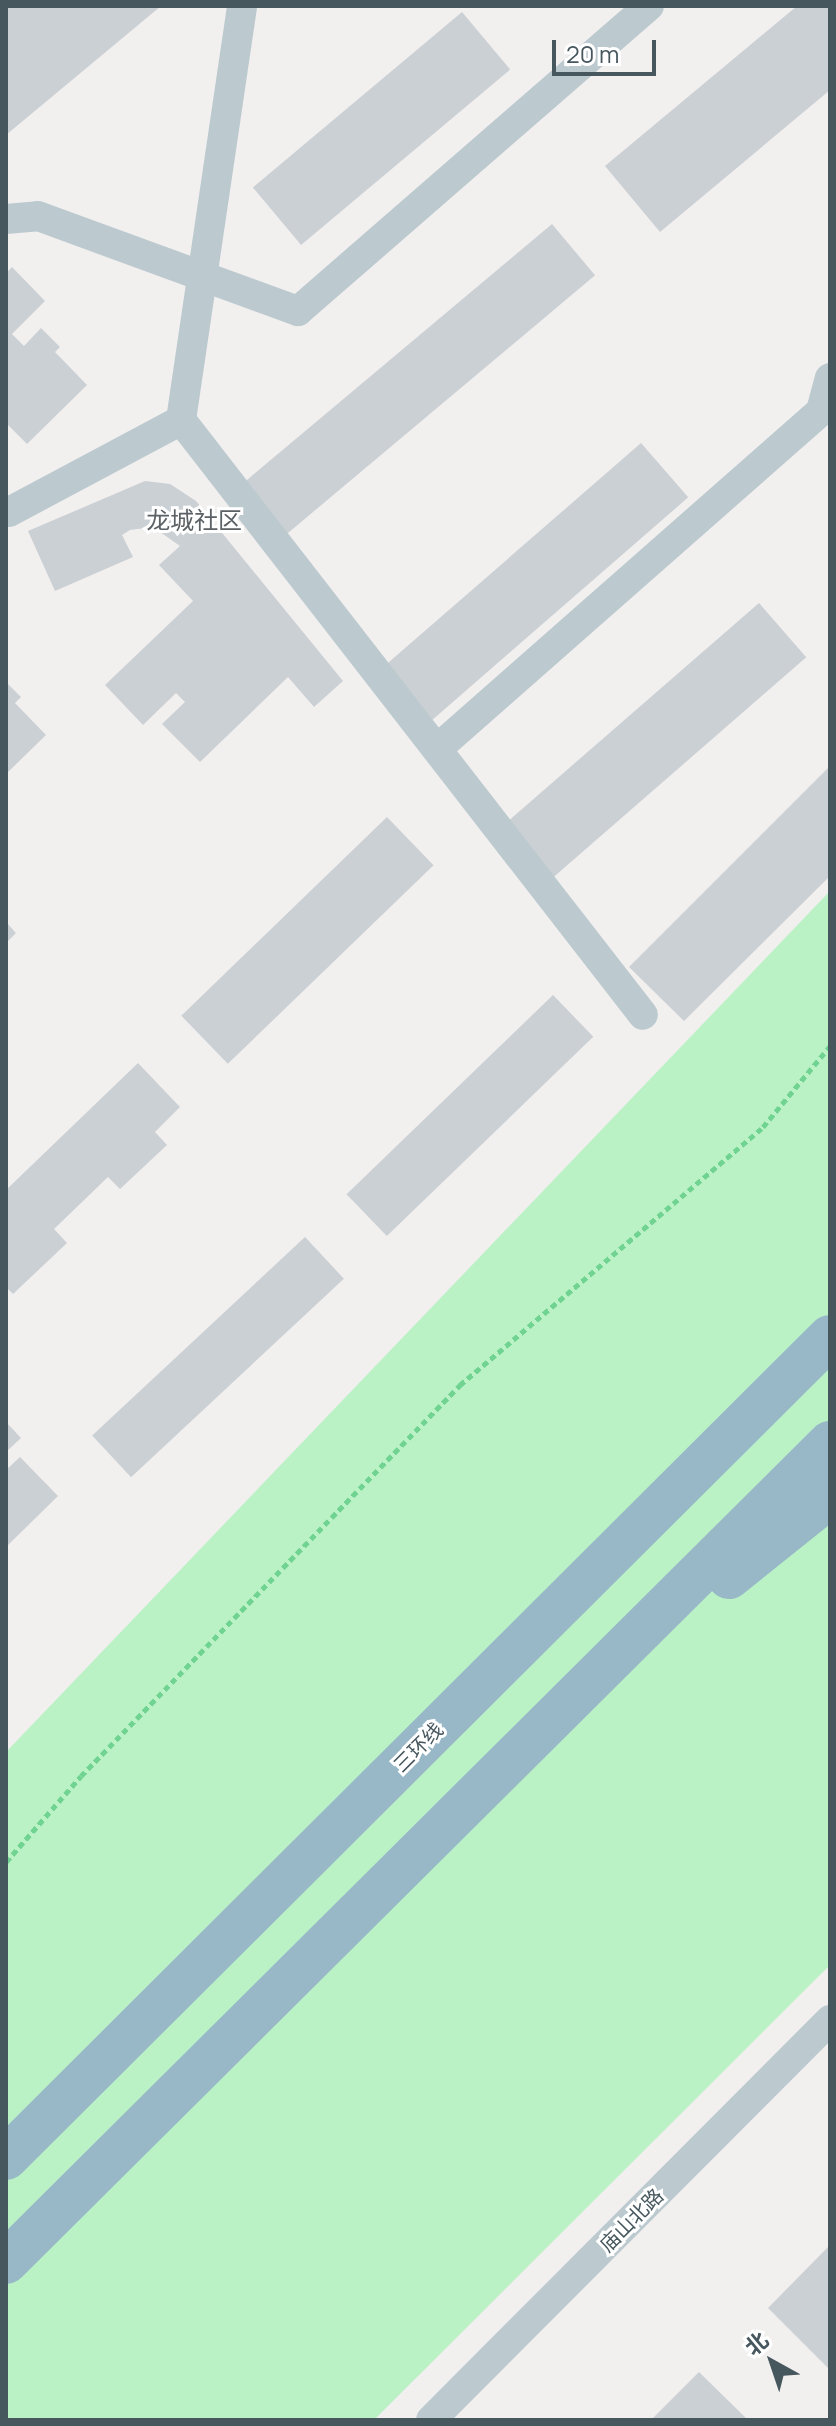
<!DOCTYPE html>
<meta charset="utf-8">
<style>
body{margin:0}
#map{position:relative;width:836px;height:2426px;overflow:hidden;background:#f2efef;font-family:Manrope,"Noto Sans SC",sans-serif}
div>[style]{position:absolute}
[style*='--x']{left:calc(var(--x)*1px);top:calc(var(--y)*1px);width:calc(var(--w)*1px);rotate:calc(var(--a)*1deg)}
.green>*{inset:0;background:#baf2c6}
.building>*{inset:0;background:#cbd0d4;transform-origin:0 0}
.path>*{height:5px;margin-top:-2.5px;transform-origin:0;background:repeating-linear-gradient(90deg,#70d391 0 6px,transparent 0 10px)}
.minor>*{height:30px;margin:-15px;padding:0 15px;transform-origin:15px;border-radius:15px;background:#bccacf}
.trunk>*{height:44px;margin:-22px;padding:0 22px;transform-origin:22px;border-radius:22px;background:#98b8c8}
span{translate:-50% -50%;white-space:nowrap;text-align:center;line-height:1.15;-webkit-text-stroke:6px #fff;paint-order:stroke}
.street-label{font-size:20px;color:#46575e}
.quarter-label{font-size:24px;color:#5b6165}
.frame{position:absolute;inset:0;border:8px solid #46575e;pointer-events:none}
.north{position:absolute;left:732px;top:2322px;width:80px;height:80px;-webkit-text-stroke:6px #fff;paint-order:stroke;rotate:320deg;font-size:22px;font-weight:700;line-height:32px;text-align:center;color:#46575e}
.north::after{content:'';display:block;margin:auto;width:28px;height:36px;background:#46575e;clip-path:polygon(50% 0,100% 100%,50% 72%,0 100%)}
.scale{position:absolute;left:552px;top:40px;width:104px;height:36px;box-sizing:border-box;border:4px solid #46575e;border-top:0;padding-left:10px;font-size:24px;line-height:28px;white-space:nowrap;color:#46575e;-webkit-text-stroke:6px #fff;paint-order:stroke}
</style>
<div id="map">
<div class="green">
<i style="clip-path:polygon(830px 891px,830px 1965px,374px 2420px,6px 2420px,6px 1752px)"></i>
</div>
<div class="building">
<i style="clip-path:polygon(6px 6px,161px 6px,6px 135px)"></i>
<i style="clip-path:polygon(797px 6px,830px 6px,830px 90px,660px 232px,605px 166px)"></i>
<i style="left:462px;top:12px;width:75px;height:273px;rotate:50deg"></i>
<i style="left:552px;top:224px;width:67px;height:402px;rotate:50deg"></i>
<i style="clip-path:polygon(12px 267px,45px 301px,12px 334px,24px 346px,41px 328px,60px 347px,55px 352px,87px 385px,27px 444px,6px 423px,6px 273px)"></i>
<i style="left:641px;top:443px;width:72px;height:340px;rotate:49deg"></i>
<i style="clip-path:polygon(145px 481px,170px 484px,196px 501px,343px 681px,314px 707px,288px 677px,200px 762px,162px 724px,185px 702px,176px 693px,143px 725px,105px 685px,193px 601px,159px 565px,180px 546px,153px 527px,130px 530px,122px 535px,133px 557px,55px 591px,28px 531px)"></i>
<i style="left:759px;top:603px;width:72px;height:340px;rotate:49deg"></i>
<i style="clip-path:polygon(6px 682px,21px 697px,15px 703px,46px 735px,6px 774px)"></i>
<i style="clip-path:polygon(830px 766px,830px 876px,684px 1021px,629px 967px)"></i>
<i style="left:387px;top:817px;width:67px;height:286px;rotate:46deg"></i>
<i style="clip-path:polygon(6px 922px,16px 933px,6px 943px)"></i>
<i style="left:553px;top:995px;width:58px;height:287px;rotate:46deg"></i>
<i style="clip-path:polygon(138px 1063px,180px 1107px,155px 1132px,167px 1145px,120px 1189px,108px 1177px,54px 1229px,67px 1243px,13px 1294px,6px 1287px,6px 1190px)"></i>
<i style="left:305px;top:1237px;width:57px;height:291px;rotate:47deg"></i>
<i style="clip-path:polygon(6px 1422px,21px 1438px,6px 1452px)"></i>
<i style="clip-path:polygon(20px 1457px,58px 1496px,6px 1547px,6px 1470px)"></i>
<i style="clip-path:polygon(830px 2245px,830px 2370px,768px 2308px)"></i>
<i style="clip-path:polygon(699px 2372px,748px 2420px,651px 2420px)"></i>
</div>
<div class="path">
<i style="--x:6;--y:1862;--w:114;--a:-48.9"></i>
<i style="--x:81;--y:1776;--w:545;--a:-45.89"></i>
<i style="--x:460;--y:1385;--w:398;--a:-40.4"></i>
<i style="--x:763;--y:1127;--w:105;--a:-50.4"></i>
</div>
<div class="minor">
<i style="--x:6;--y:219;--w:32;--a:-5"></i>
<i style="--x:38;--y:216;--w:277;--a:20.1"></i>
<i style="--x:298;--y:311;--w:465;--a:-41"></i>
<i style="--x:181;--y:420;--w:753;--a:52.17"></i>
<i style="--x:9;--y:512;--w:195;--a:-28.1"></i>
<i style="--x:181;--y:420;--w:418;--a:-81.6"></i>
<i style="--x:437;--y:749;--w:512;--a:-41.35"></i>
<i style="--x:821;--y:411;--w:34;--a:-75"></i>
<i style="--x:431;--y:2420;--w:565;--a:-45.07"></i>
</div>
<div class="trunk">
<i style="--x:729;--y:1577;--w:129;--a:-38.7"></i>
<i style="--x:6;--y:2158;--w:1163;--a:-44.9"></i>
<i style="--x:6;--y:2262;--w:1162;--a:-44.83"></i>
</div>
<div class="street-label">
<span style="left:418px;top:1747px;rotate:-45deg">三环线</span>
<span style="left:631px;top:2220px;rotate:-45deg">庙山北路</span>
</div>
<div class="quarter-label">
<span style="left:194px;top:520px">龙城社区</span>
</div>
<div class="frame"></div>
<div class="north">北</div>
<div class="scale">20 m</div>
</div>
